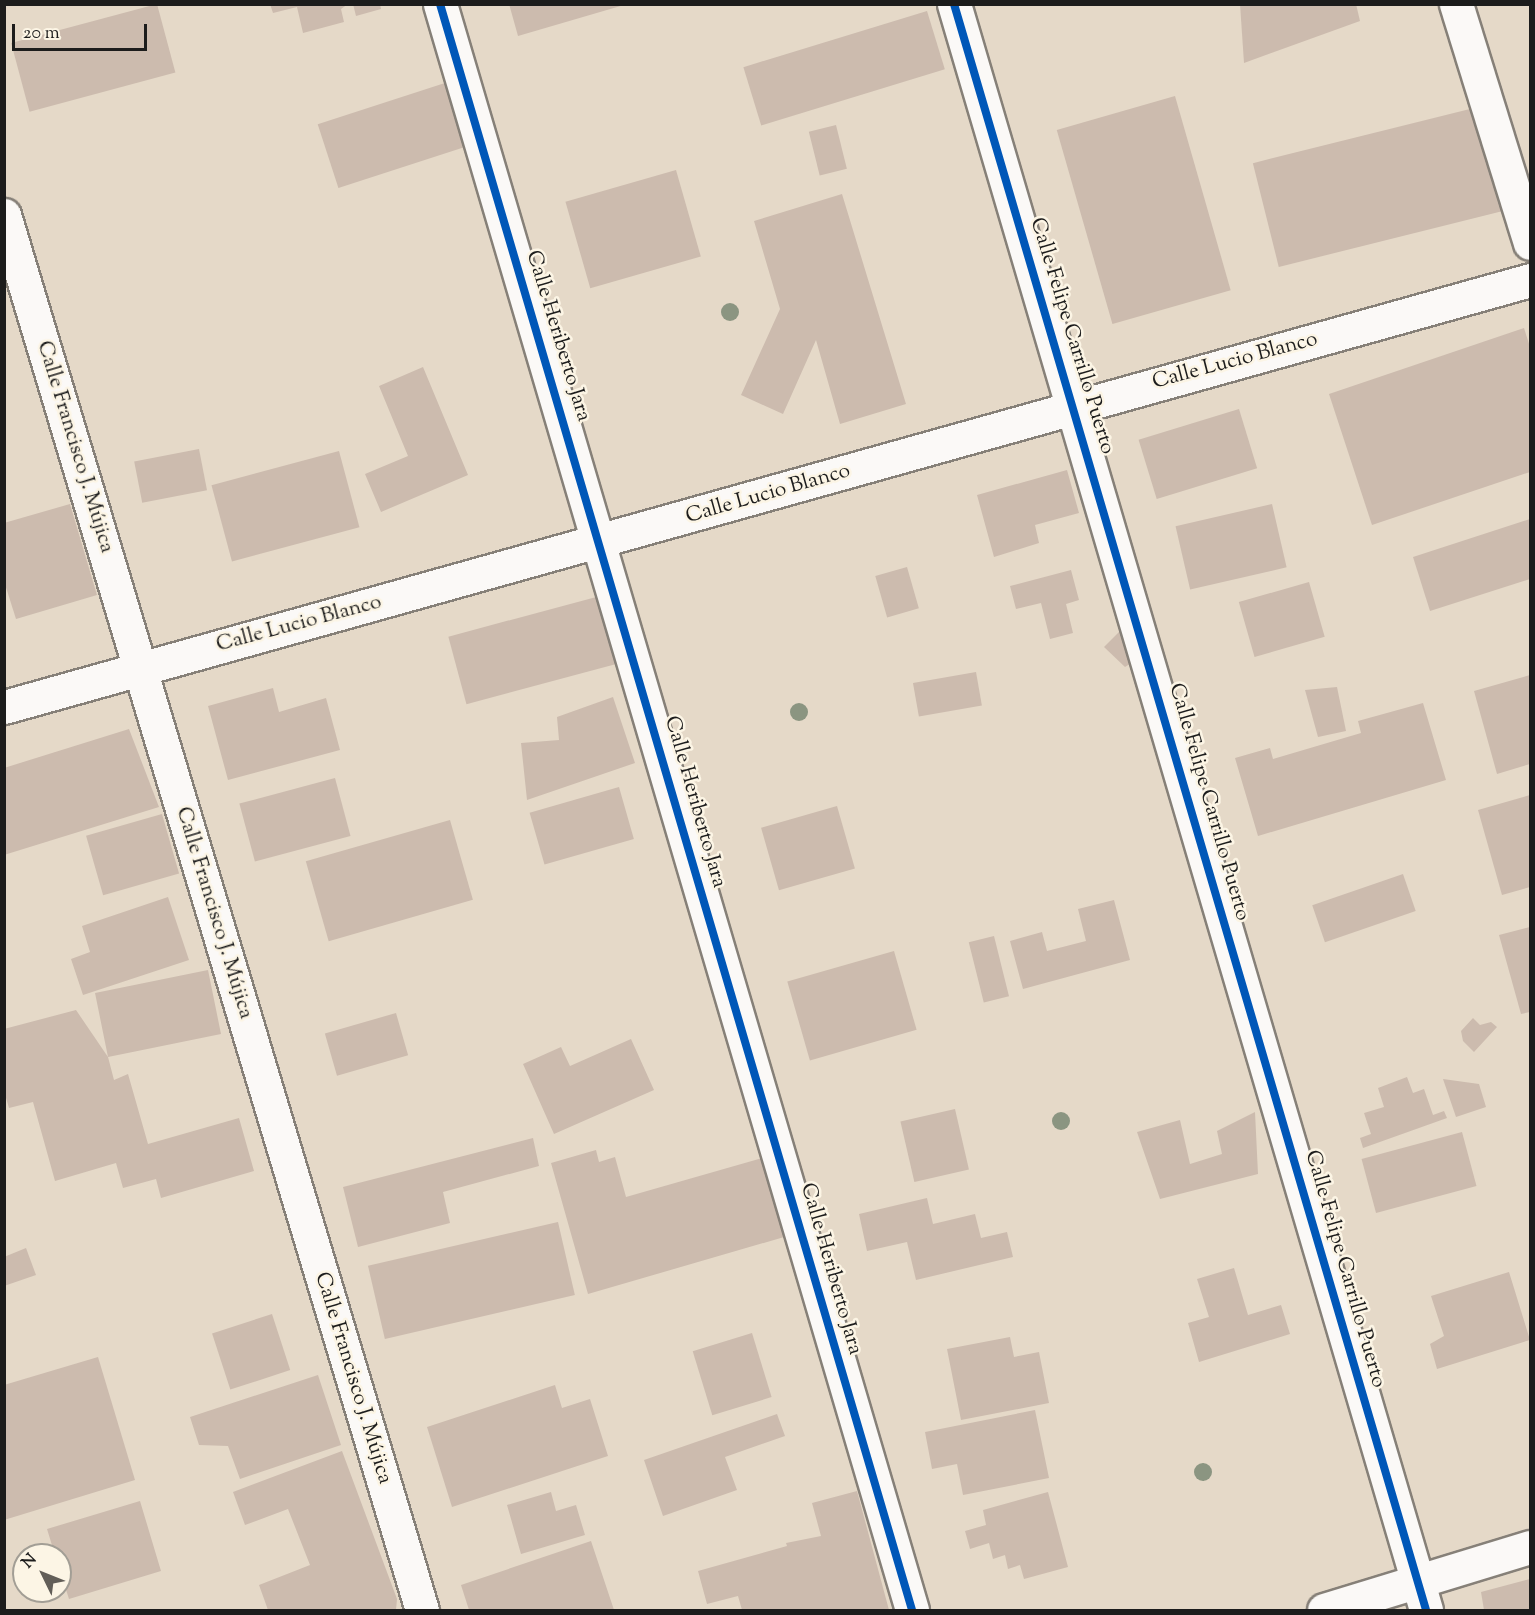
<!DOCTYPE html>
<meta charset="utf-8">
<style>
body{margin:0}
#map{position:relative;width:1535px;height:1615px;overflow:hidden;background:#e5d9c8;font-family:"Sorts Mill Goudy",serif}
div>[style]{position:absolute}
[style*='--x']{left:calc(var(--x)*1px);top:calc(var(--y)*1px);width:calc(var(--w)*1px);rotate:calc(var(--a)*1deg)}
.building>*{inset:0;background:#ccbbae;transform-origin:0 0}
.roads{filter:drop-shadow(2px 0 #868078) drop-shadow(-2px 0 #868078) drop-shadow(0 2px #868078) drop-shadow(0 -2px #868078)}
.minor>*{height:33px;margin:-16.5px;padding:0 16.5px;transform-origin:16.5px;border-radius:16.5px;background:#fbf9f7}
.cycleway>*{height:8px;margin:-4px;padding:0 4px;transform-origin:4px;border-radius:4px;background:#0057b8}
.trees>*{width:18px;height:18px;margin:-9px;border-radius:50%;background:#8b9581}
span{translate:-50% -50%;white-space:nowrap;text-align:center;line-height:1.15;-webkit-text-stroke:5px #fcf5e5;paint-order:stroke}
.street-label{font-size:21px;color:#1c1c1c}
.frame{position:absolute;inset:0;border:6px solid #1c1c1c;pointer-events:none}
.north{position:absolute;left:12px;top:1543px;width:60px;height:60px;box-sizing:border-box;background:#fcf5e5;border:2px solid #a29e95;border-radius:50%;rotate:313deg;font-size:16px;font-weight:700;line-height:24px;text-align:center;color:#1c1c1c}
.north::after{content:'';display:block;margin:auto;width:21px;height:27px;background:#625e58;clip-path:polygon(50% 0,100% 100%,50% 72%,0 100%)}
.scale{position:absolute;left:12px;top:24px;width:135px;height:27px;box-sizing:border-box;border:3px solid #1c1c1c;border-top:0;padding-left:8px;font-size:18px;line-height:21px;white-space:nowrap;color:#1c1c1c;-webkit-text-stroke:4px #fcf5e5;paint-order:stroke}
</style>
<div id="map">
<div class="building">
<i style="left:157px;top:4px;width:71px;height:151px;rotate:75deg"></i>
<i style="clip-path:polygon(270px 4px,348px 4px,341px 9px,344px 22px,303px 33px,297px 7px,273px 13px)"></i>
<i style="clip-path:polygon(353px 4px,380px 4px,381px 9px,356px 16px)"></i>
<i style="clip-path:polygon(509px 4px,623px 4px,624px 5px,518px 36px)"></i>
<i style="clip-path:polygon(1240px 4px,1356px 4px,1360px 21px,1244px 63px)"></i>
<i style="left:927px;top:11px;width:61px;height:192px;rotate:73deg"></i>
<i style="left:448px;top:82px;width:67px;height:137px;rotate:72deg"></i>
<i style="left:1175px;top:96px;width:202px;height:123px;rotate:74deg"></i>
<i style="left:1478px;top:107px;width:107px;height:232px;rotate:76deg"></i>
<i style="left:836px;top:125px;width:45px;height:28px;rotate:76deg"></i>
<i style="left:676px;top:170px;width:90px;height:115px;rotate:74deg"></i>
<i style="clip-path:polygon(842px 194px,906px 404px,840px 424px,816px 340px,783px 414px,741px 395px,780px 309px,754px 221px)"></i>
<i style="clip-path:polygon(1524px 328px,1530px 347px,1530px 472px,1372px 525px,1329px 394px)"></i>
<i style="clip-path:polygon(423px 367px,468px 475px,381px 512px,365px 474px,408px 456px,379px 386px)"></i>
<i style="left:1239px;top:409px;width:62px;height:105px;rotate:73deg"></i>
<i style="left:199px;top:449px;width:42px;height:66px;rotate:79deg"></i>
<i style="left:339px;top:451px;width:79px;height:132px;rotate:75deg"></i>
<i style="clip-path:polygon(1067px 470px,1079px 513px,1035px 525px,1039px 543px,994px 557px,977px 495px)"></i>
<i style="clip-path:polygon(70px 504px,97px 595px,16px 619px,4px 581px,4px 523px)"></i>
<i style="left:1272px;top:504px;width:65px;height:99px;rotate:77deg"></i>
<i style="clip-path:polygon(1530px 519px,1530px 579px,1430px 611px,1413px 557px)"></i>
<i style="left:907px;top:567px;width:43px;height:33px;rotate:74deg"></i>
<i style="clip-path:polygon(1071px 570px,1079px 600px,1066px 604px,1073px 633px,1050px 639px,1041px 603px,1016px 609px,1010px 586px)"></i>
<i style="left:1309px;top:582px;width:57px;height:73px;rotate:74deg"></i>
<i style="left:600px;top:596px;width:70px;height:157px;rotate:75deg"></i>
<i style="clip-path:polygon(1120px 631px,1127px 639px,1133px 662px,1125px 667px,1104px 647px)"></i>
<i style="left:976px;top:672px;width:34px;height:64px;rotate:80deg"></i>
<i style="clip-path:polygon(1530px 675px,1530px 764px,1497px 774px,1474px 691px)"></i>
<i style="clip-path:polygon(1337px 687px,1346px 731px,1318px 737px,1305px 690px)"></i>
<i style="clip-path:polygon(273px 688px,279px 712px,326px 698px,340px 750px,228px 780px,208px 706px)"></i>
<i style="clip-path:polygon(613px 697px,635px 763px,527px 800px,521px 743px,559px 740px,557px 717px)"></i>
<i style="clip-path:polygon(1423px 703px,1446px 780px,1258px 836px,1235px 758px,1270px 748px,1273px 759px,1361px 733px,1358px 721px)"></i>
<i style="clip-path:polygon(129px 729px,159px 807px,4px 855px,4px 768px)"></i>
<i style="left:335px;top:778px;width:60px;height:99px;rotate:75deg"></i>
<i style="left:619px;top:787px;width:54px;height:93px;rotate:74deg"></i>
<i style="clip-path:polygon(1530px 795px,1530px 887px,1502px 895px,1478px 810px)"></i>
<i style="left:837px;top:806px;width:65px;height:79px;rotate:74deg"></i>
<i style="left:162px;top:814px;width:62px;height:79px;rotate:74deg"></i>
<i style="left:450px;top:820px;width:83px;height:150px;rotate:74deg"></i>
<i style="left:1403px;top:874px;width:39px;height:96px;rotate:71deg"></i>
<i style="clip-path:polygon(168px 897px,189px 960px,83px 995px,71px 959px,90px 952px,82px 926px)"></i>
<i style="clip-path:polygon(1114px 900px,1130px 960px,1023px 989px,1010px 941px,1042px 932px,1047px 951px,1086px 941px,1078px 909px)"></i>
<i style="clip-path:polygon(1530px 927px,1530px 1012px,1521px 1014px,1499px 935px)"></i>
<i style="left:994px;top:936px;width:62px;height:26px;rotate:76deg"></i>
<i style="left:894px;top:951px;width:82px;height:111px;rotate:74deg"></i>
<i style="clip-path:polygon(208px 970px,221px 1034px,108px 1057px,114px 1080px,128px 1074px,148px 1144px,239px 1118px,254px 1171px,161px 1198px,156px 1179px,123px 1188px,116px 1163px,55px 1181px,33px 1102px,9px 1108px,4px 1091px,4px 1029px,76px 1010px,108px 1057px,95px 993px)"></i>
<i style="left:396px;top:1013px;width:44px;height:74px;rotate:74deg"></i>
<i style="clip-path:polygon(1473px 1018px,1480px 1025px,1491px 1022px,1497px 1027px,1474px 1052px,1463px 1041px,1461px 1031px)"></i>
<i style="clip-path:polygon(631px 1039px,654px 1090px,554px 1134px,523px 1064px,561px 1047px,570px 1066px)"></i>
<i style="clip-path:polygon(1407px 1077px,1413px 1093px,1424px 1089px,1433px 1115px,1444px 1111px,1447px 1118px,1363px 1148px,1360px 1138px,1371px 1134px,1364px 1113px,1384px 1107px,1378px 1088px)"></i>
<i style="clip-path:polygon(1443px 1079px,1479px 1084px,1486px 1107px,1456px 1117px)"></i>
<i style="left:955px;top:1109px;width:62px;height:56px;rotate:77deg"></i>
<i style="clip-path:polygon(1255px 1112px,1258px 1174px,1160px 1199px,1137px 1132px,1180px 1120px,1190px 1164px,1222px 1154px,1217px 1131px)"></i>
<i style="left:1462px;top:1132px;width:56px;height:104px;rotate:75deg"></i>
<i style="clip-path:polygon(533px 1138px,539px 1166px,443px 1192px,450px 1223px,358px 1247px,343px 1187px)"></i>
<i style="clip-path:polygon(596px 1150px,599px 1162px,615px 1157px,626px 1197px,769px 1156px,791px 1235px,588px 1294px,551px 1163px)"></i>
<i style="clip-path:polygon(927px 1198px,933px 1224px,975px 1214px,981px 1238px,1007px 1232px,1013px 1257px,916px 1280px,907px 1242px,867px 1251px,859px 1214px)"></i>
<i style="left:558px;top:1222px;width:75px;height:195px;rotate:77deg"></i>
<i style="clip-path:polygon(26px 1248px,36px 1275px,4px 1286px,4px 1257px)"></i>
<i style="clip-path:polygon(1234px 1268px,1248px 1315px,1281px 1305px,1290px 1334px,1199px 1362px,1188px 1323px,1209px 1317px,1197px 1279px)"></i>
<i style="clip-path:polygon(1509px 1272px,1530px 1340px,1437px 1369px,1430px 1344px,1444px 1336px,1431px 1296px)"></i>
<i style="left:272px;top:1314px;width:59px;height:63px;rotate:72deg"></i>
<i style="left:752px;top:1333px;width:67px;height:62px;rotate:73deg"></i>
<i style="clip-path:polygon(1010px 1337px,1014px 1357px,1039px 1352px,1049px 1403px,961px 1420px,947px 1349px)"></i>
<i style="clip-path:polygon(98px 1357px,135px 1480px,4px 1520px,4px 1385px)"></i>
<i style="clip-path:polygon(318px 1375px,341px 1445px,240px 1479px,228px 1446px,199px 1445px,190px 1417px)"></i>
<i style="clip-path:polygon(555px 1385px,562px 1408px,590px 1399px,608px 1456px,452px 1507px,427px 1427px)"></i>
<i style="clip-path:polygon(1035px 1410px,1049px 1478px,963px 1495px,957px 1464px,932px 1469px,925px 1432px)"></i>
<i style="clip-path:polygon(777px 1414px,785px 1436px,725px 1457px,737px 1490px,663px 1516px,644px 1460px)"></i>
<i style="clip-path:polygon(342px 1451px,397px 1599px,396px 1610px,268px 1610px,259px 1585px,310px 1565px,288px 1509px,245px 1525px,233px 1492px)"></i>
<i style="clip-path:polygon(857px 1491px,889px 1610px,742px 1610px,738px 1596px,707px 1604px,698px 1571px,787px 1546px,786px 1543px,821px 1536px,812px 1503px)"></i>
<i style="clip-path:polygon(551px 1492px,556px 1511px,576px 1505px,585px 1535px,521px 1554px,507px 1505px)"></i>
<i style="clip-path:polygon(1048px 1492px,1068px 1567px,1024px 1579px,1020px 1565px,1008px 1569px,1005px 1555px,993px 1559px,989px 1543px,970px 1549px,965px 1531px,986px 1525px,983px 1510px)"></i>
<i style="clip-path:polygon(140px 1501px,161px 1571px,69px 1599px,60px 1571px,60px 1555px,55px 1555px,47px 1529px)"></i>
<i style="clip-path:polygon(591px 1541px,614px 1610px,469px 1610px,461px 1585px)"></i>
<i style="clip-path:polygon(1530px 1579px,1530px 1610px,1484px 1610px,1481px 1592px)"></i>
</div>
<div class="roads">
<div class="minor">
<i style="--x:440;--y:4;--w:1674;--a:73.62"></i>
<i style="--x:954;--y:4;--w:1674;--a:73.62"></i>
<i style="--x:1456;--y:4;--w:250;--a:72.8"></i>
<i style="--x:4;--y:215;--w:1456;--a:73.32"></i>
<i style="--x:4;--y:707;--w:1585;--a:-15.63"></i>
<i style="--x:1324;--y:1610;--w:215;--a:-17"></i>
</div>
</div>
<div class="cycleway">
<i style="--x:440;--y:4;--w:1674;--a:73.62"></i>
<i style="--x:954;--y:4;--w:1674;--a:73.62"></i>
</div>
<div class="trees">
<i style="left:730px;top:312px"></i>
<i style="left:799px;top:712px"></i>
<i style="left:1061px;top:1121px"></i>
<i style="left:1203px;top:1472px"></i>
</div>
<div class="street-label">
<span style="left:558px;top:336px;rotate:73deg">Calle Heriberto Jara</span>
<span style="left:1072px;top:336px;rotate:73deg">Calle Felipe Carrillo Puerto</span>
<span style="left:1235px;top:361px;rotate:-15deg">Calle Lucio Blanco</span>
<span style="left:75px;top:447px;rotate:73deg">Calle Francisco J. Mújica</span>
<span style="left:768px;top:494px;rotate:-16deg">Calle Lucio Blanco</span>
<span style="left:299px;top:624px;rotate:-15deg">Calle Lucio Blanco</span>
<span style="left:695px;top:802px;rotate:74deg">Calle Heriberto Jara</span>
<span style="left:1209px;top:802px;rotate:74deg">Calle Felipe Carrillo Puerto</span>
<span style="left:214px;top:913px;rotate:73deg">Calle Francisco J. Mújica</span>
<span style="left:831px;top:1269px;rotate:74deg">Calle Heriberto Jara</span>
<span style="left:1345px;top:1269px;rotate:74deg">Calle Felipe Carrillo Puerto</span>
<span style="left:353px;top:1378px;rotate:73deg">Calle Francisco J. Mújica</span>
</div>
<div class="frame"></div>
<div class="north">N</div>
<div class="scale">20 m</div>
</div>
